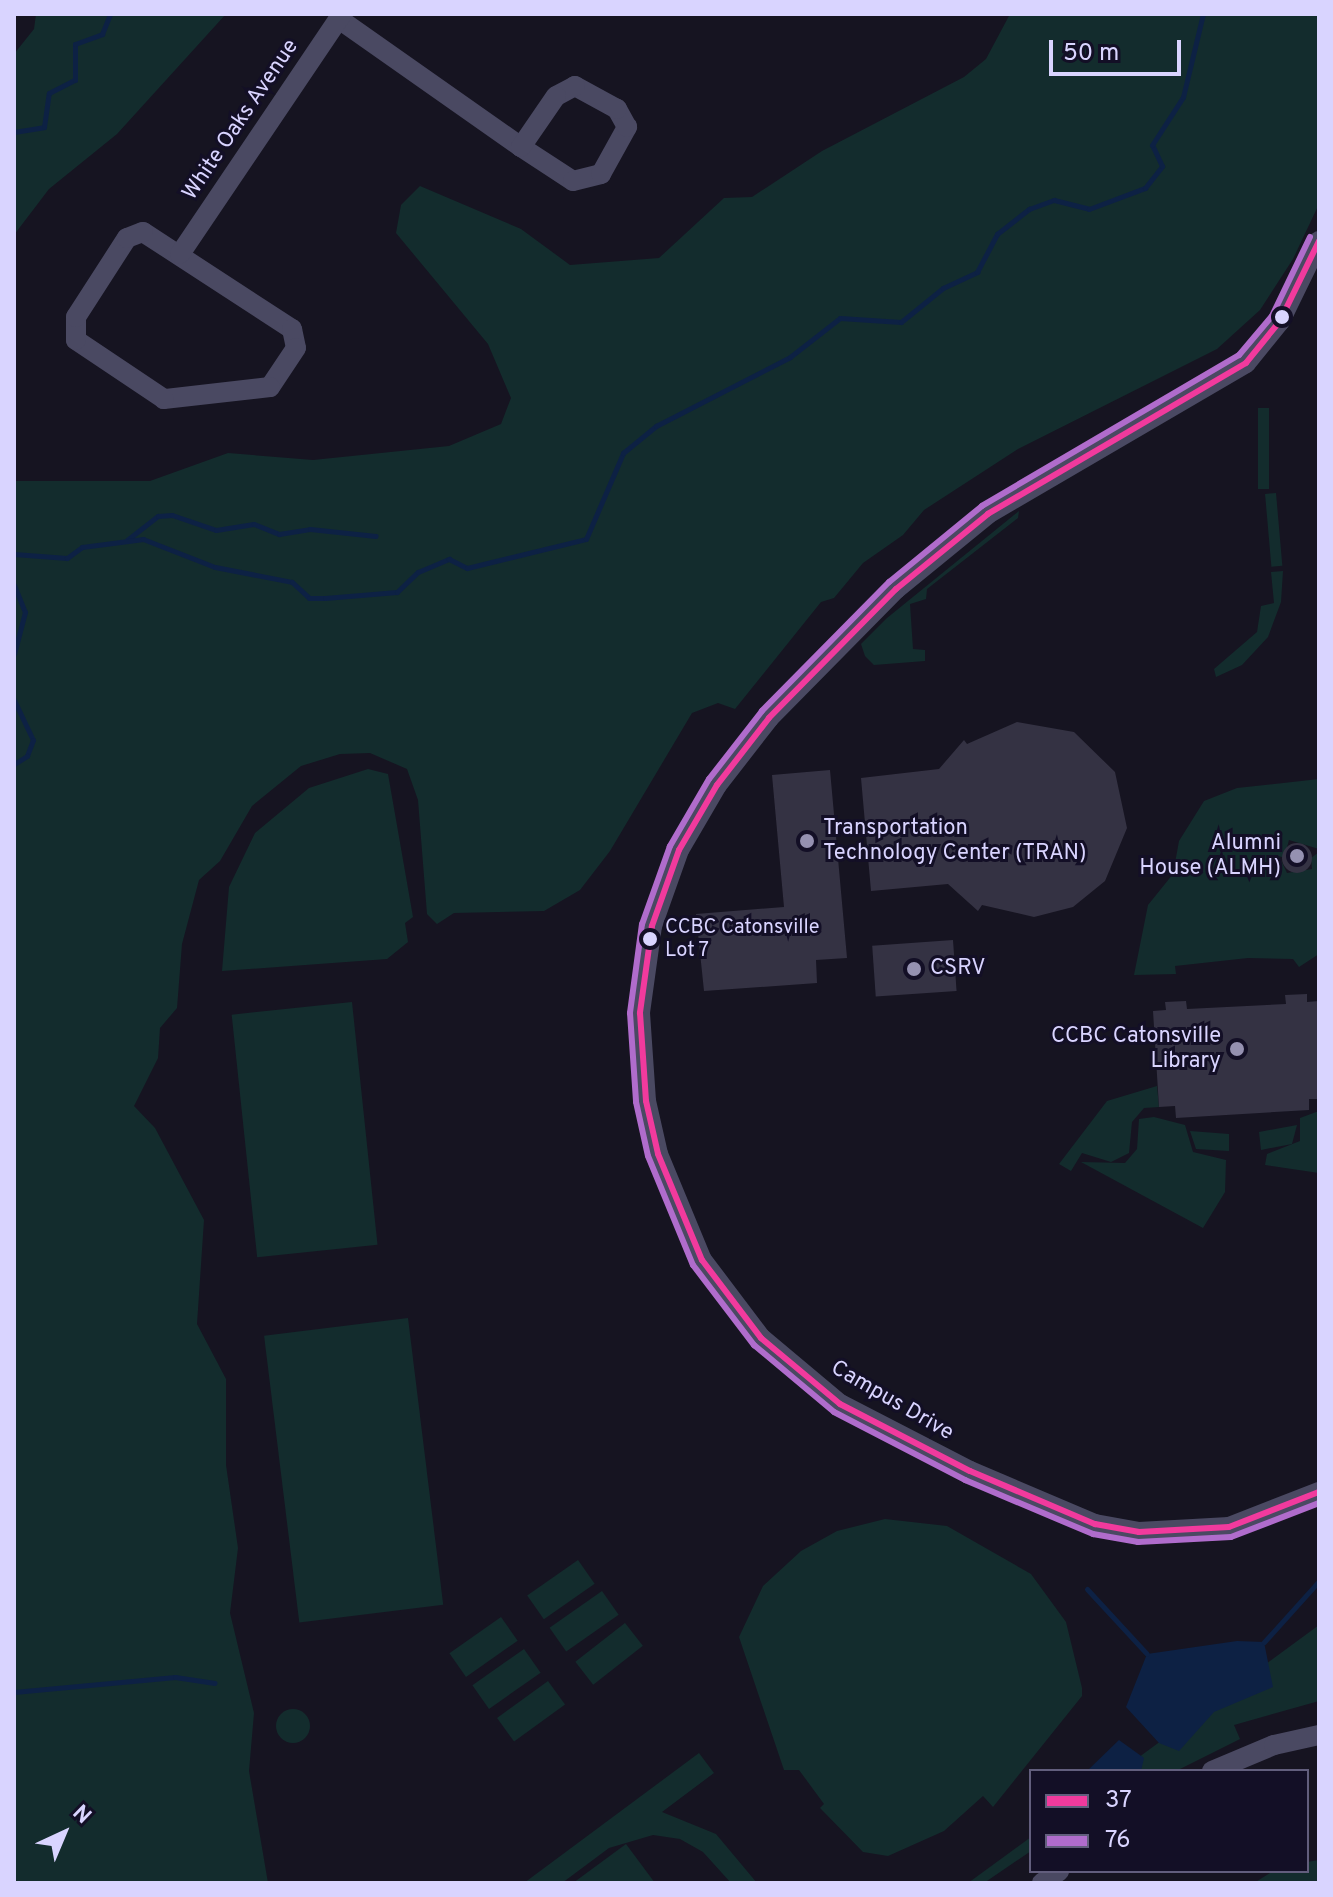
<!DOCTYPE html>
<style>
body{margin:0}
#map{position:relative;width:1333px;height:1897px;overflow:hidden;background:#161421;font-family:Overpass,sans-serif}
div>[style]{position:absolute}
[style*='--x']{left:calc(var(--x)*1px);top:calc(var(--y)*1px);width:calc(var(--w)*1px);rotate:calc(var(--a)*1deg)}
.green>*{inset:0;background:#132c2d;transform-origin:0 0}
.round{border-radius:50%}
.water>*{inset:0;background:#0d2144}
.stream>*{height:5px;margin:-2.5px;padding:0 2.5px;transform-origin:2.5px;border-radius:2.5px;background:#0d2144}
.building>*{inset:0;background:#343243;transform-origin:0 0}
.minor>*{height:20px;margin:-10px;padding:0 10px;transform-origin:10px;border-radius:10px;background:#4a4962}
.bus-1>*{height:6px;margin:-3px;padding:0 3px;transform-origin:3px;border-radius:3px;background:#f13a9d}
.bus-2>*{height:6px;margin:-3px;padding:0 3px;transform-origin:3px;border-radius:3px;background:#b06ccc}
.dots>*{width:22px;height:22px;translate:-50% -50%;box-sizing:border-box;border:4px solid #130f26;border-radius:50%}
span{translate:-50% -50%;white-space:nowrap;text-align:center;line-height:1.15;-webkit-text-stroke:6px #130f26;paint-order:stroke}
.bus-label{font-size:20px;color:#d9d4ff}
.left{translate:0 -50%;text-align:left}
.street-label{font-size:22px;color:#d9d4ff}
.poi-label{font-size:22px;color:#d9d4ff}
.right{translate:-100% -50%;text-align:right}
.frame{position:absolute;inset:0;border:16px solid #d9d4ff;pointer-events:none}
.legend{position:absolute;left:1029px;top:1769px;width:280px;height:104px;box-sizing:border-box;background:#130f26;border:2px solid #625e7d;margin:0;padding:10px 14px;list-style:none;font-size:24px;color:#d9d4ff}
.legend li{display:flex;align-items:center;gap:16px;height:40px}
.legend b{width:40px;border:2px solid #625e7d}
.north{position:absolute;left:24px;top:1793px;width:80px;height:80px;-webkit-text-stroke:6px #130f26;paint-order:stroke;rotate:44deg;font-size:22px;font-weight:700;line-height:32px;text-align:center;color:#d9d4ff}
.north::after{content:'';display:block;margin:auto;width:28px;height:36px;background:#d9d4ff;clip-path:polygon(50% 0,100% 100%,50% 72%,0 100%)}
.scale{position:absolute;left:1049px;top:40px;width:132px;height:36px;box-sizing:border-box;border:4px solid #d9d4ff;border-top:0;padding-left:10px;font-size:24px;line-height:28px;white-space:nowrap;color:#d9d4ff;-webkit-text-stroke:6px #130f26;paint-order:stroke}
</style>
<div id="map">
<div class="green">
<i style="clip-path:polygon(36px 14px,226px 14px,117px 134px,49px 189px,14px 235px,14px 54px,34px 29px)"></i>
<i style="clip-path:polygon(1010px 14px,1319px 14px,1319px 204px,1293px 259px,1260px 310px,1217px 349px,1018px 449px,924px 510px,903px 535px,863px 563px,834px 598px,821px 602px,735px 709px,718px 703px,692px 713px,610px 851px,580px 890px,544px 911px,454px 913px,437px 924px,427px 914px,418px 800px,407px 769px,370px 753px,340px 754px,301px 766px,252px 806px,220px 861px,199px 880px,182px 944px,177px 1008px,160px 1028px,158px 1058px,134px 1106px,155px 1128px,204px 1220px,197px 1324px,226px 1379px,226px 1465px,238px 1548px,230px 1613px,254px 1713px,249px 1771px,268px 1883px,14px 1883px,14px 481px,150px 481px,228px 453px,313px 460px,449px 446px,501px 424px,511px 398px,488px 344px,396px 233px,401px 205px,420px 186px,521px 229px,570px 265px,659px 258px,724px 198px,752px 197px,822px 151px,964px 77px,986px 59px)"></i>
<i style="left:1258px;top:408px;width:11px;height:81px"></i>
<i style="left:1276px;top:493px;width:73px;height:11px;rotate:85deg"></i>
<i style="clip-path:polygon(1019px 511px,1018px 518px,927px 589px,926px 599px,910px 604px,913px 649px,925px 650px,925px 661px,874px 665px,865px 656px,861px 644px,887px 618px)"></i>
<i style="clip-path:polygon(1283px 571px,1281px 602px,1268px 637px,1242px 665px,1216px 677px,1214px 669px,1257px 632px,1261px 606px,1274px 603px,1271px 572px)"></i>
<i style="clip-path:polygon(368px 769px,388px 774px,413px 917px,405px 923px,408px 942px,387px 959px,222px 971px,229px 887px,255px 833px,309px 788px)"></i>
<i style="clip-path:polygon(1319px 779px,1319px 849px,1289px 840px,1284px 858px,1279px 856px,1287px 873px,1312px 869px,1311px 858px,1319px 852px,1319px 954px,1299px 967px,1293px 959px,1248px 958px,1175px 966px,1176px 974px,1134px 975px,1148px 905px,1173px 874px,1179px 841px,1204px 801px,1237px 788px)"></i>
<i style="left:352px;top:1002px;width:244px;height:121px;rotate:84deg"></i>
<i style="clip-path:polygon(1157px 1086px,1159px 1107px,1144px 1108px,1132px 1122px,1129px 1153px,1111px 1162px,1082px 1153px,1071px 1171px,1059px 1164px,1107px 1101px)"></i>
<i style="clip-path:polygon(1319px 1111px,1319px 1173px,1265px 1165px,1267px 1154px,1300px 1141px,1300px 1118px)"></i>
<i style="clip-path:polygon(1154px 1117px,1185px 1125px,1193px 1152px,1226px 1160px,1225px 1192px,1203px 1228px,1081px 1162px,1125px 1163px,1137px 1149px,1139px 1119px)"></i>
<i style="clip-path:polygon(1297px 1125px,1292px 1144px,1261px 1150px,1259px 1132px)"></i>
<i style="clip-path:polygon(1190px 1131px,1229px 1134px,1229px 1151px,1196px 1149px)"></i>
<i style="left:408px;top:1318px;width:289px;height:145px;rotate:83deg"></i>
<i style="clip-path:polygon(885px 1519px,947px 1526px,1031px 1574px,1066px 1622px,1082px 1688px,1082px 1696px,993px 1807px,983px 1796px,944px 1831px,888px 1856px,863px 1852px,820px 1808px,824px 1804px,799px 1770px,784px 1770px,739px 1637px,763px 1586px,801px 1551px,837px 1531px)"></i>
<i style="left:578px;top:1560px;width:29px;height:62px;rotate:55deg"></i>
<i style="left:602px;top:1591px;width:29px;height:64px;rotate:55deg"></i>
<i style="left:501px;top:1617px;width:29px;height:63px;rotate:55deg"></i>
<i style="left:625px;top:1623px;width:29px;height:63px;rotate:52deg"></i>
<i style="clip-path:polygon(1319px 1625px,1319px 1701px,1234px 1725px,1240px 1739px,1176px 1771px,1120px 1771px)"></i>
<i style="left:524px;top:1649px;width:29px;height:63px;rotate:55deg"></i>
<i style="left:548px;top:1681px;width:29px;height:63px;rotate:54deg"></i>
<i class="round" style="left:276px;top:1709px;width:34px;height:34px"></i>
<i style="clip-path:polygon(699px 1753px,714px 1773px,662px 1812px,716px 1834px,757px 1883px,731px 1883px,703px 1852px,680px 1839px,653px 1835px,609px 1848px,562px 1883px,524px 1883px)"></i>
<i style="clip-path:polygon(1031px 1837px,1031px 1851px,984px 1883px,968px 1883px)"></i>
<i style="clip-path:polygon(626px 1844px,655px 1883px,573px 1883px)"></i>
<i style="clip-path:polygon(1319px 1860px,1319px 1883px,1254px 1883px,1273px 1871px,1307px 1871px,1307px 1862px)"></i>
</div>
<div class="water">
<i style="clip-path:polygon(1237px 1641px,1264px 1642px,1273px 1687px,1214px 1712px,1179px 1751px,1159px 1743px,1126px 1707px,1147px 1654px)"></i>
<i style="clip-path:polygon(1119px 1740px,1144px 1758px,1141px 1771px,1087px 1771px)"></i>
</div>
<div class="stream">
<i style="--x:14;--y:132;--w:30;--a:-9"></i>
<i style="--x:44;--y:127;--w:34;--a:-82"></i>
<i style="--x:49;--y:93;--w:29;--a:-27"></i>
<i style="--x:75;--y:80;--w:36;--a:-90"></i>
<i style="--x:75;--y:44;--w:29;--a:-20"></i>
<i style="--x:102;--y:34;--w:22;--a:-68"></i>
<i style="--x:127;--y:540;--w:39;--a:-38"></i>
<i style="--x:158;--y:516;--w:14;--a:-4"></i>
<i style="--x:172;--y:515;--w:46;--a:18.8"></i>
<i style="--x:216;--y:530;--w:38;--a:-9"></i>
<i style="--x:254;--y:524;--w:27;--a:22"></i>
<i style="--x:279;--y:534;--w:31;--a:-9"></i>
<i style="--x:310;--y:529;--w:66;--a:6.1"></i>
<i style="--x:14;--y:554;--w:53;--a:4.3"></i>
<i style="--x:67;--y:558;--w:19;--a:-36"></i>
<i style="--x:82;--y:547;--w:62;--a:-7.5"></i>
<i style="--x:143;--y:539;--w:77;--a:21.3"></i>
<i style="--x:215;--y:567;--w:78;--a:11"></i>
<i style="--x:292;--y:582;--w:23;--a:43"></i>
<i style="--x:309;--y:598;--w:16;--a:0"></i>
<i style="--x:325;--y:598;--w:72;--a:-4.8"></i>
<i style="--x:397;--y:592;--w:29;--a:-44"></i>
<i style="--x:418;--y:572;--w:34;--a:-23"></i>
<i style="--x:449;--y:559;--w:20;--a:27"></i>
<i style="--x:467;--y:568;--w:122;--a:-13.7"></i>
<i style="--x:586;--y:539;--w:94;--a:-66.7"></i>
<i style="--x:623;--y:453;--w:43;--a:-39.3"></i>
<i style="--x:656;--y:426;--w:151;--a:-27.2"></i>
<i style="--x:790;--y:357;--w:63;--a:-38"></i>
<i style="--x:840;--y:318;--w:61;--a:3.8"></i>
<i style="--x:901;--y:322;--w:54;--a:-39"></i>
<i style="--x:943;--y:288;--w:38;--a:-25"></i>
<i style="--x:977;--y:272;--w:43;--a:-62.2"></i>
<i style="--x:997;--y:234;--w:41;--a:-38"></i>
<i style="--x:1029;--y:209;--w:27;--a:-20"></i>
<i style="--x:1054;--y:200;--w:36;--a:14"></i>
<i style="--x:1089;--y:209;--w:60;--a:-20.6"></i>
<i style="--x:1145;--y:188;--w:28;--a:-52"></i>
<i style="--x:1162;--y:166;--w:23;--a:-115"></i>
<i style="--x:1152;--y:145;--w:57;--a:-57.1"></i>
<i style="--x:1183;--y:97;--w:85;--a:-76.5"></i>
<i style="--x:14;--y:585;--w:29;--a:68"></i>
<i style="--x:25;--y:612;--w:43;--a:104.7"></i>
<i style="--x:14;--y:700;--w:44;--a:64.6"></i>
<i style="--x:33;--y:740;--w:17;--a:111"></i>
<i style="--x:27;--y:756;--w:15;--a:148"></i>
<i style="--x:1087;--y:1589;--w:88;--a:47.3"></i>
<i style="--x:1264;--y:1642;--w:82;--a:-48"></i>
<i style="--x:14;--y:1692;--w:162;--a:-5.3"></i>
<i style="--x:175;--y:1677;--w:40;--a:8.5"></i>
</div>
<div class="building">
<i style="clip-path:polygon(1017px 722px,1074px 732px,1115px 772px,1127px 828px,1105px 881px,1073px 907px,1034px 917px,982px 905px,978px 911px,948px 884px,871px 891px,861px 778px,939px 769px,964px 740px,967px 744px)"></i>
<i style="clip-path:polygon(830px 770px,847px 958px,816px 960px,817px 983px,704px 991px,696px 914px,784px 907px,772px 775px)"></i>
<i class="round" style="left:1282px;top:843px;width:30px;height:30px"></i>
<i style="left:953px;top:940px;width:51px;height:81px;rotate:86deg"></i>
<i style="clip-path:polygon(1307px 994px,1307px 1002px,1319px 1001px,1319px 1099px,1309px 1099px,1309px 1110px,1176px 1118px,1175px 1106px,1159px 1107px,1153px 1011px,1166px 1010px,1165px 1002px,1186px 1001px,1187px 1009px,1286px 1004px,1285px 995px)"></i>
</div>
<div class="minor">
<i style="--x:339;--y:19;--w:223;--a:35.1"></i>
<i style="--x:521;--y:147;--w:62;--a:33.2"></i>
<i style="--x:573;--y:181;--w:29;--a:-14"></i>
<i style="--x:601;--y:174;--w:54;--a:-61"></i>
<i style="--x:627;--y:127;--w:21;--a:-119"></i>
<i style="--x:617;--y:109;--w:48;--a:-151.3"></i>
<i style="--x:575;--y:86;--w:21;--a:152"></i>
<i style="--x:556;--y:96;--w:62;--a:124.5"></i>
<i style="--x:143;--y:232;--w:178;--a:33.1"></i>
<i style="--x:292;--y:329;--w:19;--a:78"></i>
<i style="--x:296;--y:348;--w:47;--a:123.7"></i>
<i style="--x:270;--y:387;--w:107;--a:173.5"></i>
<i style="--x:164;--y:399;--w:106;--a:-146.2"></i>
<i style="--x:76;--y:340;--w:23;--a:-90"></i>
<i style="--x:76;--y:317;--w:94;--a:-57.2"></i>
<i style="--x:127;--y:238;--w:17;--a:-21"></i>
<i style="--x:1319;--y:241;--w:89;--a:116"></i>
<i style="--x:1280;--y:321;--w:54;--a:129"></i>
<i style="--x:1246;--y:363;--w:299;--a:149.7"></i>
<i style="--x:988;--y:514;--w:119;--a:140.8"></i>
<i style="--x:896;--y:589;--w:181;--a:134.6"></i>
<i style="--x:769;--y:718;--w:85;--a:127.8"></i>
<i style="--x:717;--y:785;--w:75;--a:120.3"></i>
<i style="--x:679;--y:850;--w:81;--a:109.6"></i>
<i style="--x:652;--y:926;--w:88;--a:97.9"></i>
<i style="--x:640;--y:1013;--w:88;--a:86.1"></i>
<i style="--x:646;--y:1101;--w:54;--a:77.2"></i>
<i style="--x:658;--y:1154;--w:115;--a:67.5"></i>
<i style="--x:702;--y:1260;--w:98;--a:52.9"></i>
<i style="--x:761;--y:1338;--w:103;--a:39.9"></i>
<i style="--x:840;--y:1404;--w:146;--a:27.3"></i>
<i style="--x:970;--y:1471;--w:136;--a:23"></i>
<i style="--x:1095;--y:1524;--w:45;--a:10.3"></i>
<i style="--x:1139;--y:1532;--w:90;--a:-3.2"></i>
<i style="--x:1229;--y:1527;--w:97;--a:-21.3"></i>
<i style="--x:180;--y:254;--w:290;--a:-56"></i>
<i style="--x:1212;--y:1771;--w:67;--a:-22.8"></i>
<i style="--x:1274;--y:1745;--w:46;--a:-12.5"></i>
<i style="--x:1042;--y:1883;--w:21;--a:-35"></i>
</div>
<div class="bus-1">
<i style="--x:1319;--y:241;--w:89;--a:116"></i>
<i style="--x:1280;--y:321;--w:54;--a:129"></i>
<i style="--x:1246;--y:363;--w:299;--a:149.7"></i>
<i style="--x:988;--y:514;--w:119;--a:140.8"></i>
<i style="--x:896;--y:589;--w:181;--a:134.6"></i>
<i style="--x:769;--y:718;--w:85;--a:127.8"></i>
<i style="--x:717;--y:785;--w:75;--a:120.3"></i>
<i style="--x:679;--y:850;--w:81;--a:109.6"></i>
<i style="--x:652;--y:926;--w:88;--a:97.9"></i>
<i style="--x:640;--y:1013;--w:88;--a:86.1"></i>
<i style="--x:646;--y:1101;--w:54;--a:77.2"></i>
<i style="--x:658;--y:1154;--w:115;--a:67.5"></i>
<i style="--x:702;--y:1260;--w:98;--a:52.9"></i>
<i style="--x:761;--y:1338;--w:103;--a:39.9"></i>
<i style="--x:840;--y:1404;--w:146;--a:27.3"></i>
<i style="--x:970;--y:1471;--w:136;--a:23"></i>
<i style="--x:1095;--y:1524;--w:45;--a:10.3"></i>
<i style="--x:1139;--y:1532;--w:90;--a:-3.2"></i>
<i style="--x:1229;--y:1527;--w:97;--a:-21.3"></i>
</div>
<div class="bus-2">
<i style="--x:1310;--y:237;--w:88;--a:115.7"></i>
<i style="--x:1272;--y:316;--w:51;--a:130.2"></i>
<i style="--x:1239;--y:355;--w:298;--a:149.6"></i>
<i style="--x:982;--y:506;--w:120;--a:140.7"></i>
<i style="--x:889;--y:582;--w:181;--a:134.6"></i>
<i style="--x:762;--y:711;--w:86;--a:127.9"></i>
<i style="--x:709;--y:779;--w:78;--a:120.2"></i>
<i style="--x:670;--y:846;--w:83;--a:109.7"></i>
<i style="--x:642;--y:924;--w:90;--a:97.7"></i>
<i style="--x:630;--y:1013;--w:89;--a:86.1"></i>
<i style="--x:636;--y:1102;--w:55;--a:77.5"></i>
<i style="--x:648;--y:1156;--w:118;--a:67.6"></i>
<i style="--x:693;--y:1265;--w:101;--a:52.7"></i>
<i style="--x:754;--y:1345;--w:104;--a:39.9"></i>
<i style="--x:834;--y:1412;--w:148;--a:27.4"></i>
<i style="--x:965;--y:1480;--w:139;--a:22.9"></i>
<i style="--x:1093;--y:1534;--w:46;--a:10.1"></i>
<i style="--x:1138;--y:1542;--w:93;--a:-3.1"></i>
<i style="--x:1231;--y:1537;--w:94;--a:-21.1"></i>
</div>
<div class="dots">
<i style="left:1282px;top:317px;background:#d9d4ff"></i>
<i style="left:807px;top:841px;background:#9591b1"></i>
<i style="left:1297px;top:856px;background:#9591b1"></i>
<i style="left:650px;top:939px;background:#d9d4ff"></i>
<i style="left:914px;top:969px;background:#9591b1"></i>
<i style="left:1237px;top:1049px;background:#9591b1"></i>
</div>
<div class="bus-label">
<span class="left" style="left:665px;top:940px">CCBC Catonsville<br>Lot 7</span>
</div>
<div class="street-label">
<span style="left:241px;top:120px;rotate:-56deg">White Oaks Avenue</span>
<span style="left:892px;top:1401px;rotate:30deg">Campus Drive</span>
</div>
<div class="poi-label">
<span class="left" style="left:823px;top:841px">Transportation<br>Technology Center (TRAN)</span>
<span class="right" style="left:1281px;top:856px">Alumni<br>House (ALMH)</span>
<span class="left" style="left:930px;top:969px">CSRV</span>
<span class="right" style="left:1221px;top:1049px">CCBC Catonsville<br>Library</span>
</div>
<div class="frame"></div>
<ul class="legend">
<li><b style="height:10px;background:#f13a9d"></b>37</li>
<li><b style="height:10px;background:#b06ccc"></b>76</li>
</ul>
<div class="north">N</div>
<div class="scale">50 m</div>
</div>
